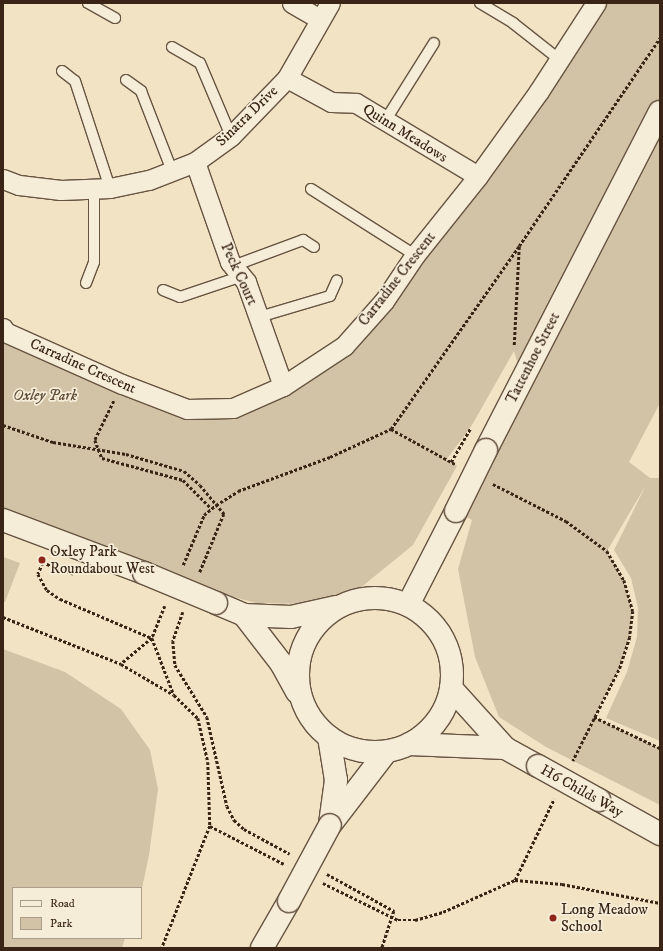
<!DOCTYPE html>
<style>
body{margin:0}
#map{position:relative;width:663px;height:951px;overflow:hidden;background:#f1e3c4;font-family:"IM FELL DW Pica",serif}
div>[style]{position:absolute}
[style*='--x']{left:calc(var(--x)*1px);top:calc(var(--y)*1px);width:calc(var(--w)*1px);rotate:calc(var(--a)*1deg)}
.green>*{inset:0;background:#d2c3a6}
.path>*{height:2.5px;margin-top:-1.25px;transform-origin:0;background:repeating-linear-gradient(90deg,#392415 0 3px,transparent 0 5px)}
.roads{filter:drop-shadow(1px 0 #675441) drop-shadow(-1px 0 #675441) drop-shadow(0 1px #675441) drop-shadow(0 -1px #675441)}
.service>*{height:10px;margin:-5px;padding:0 5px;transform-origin:5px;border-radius:5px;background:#f6edd9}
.minor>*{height:19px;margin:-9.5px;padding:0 9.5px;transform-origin:9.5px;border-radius:9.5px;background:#f6edd9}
.tertiary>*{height:22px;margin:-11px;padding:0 11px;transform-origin:11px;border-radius:11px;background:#f6edd9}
.tertiary>.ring{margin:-11px;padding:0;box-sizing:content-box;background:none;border:22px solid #f6edd9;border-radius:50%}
.bridges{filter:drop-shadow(1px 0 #675441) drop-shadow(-1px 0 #675441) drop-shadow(0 1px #675441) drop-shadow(0 -1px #675441)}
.tertiary-bridge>*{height:22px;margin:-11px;padding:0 11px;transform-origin:11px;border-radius:11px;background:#f6edd9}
.dots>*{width:11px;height:11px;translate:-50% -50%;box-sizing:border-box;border:2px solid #f6edd9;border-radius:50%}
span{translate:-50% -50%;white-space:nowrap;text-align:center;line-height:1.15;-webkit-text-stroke:3.5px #f6edd9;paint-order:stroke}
.street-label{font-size:15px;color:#392415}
.park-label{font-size:15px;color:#5f4c39;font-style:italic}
.poi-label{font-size:15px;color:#392415}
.left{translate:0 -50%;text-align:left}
.frame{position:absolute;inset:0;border:4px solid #392415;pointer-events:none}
.legend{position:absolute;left:12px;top:887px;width:130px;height:52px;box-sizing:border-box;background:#f6edd9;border:1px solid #aa9d8b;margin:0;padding:5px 7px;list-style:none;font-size:12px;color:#392415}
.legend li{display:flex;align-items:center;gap:8px;height:20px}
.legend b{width:20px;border:1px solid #aa9d8b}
</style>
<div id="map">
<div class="green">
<i style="clip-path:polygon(596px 3px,660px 3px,660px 403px,629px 462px,650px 478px,660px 478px,660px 741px,606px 718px,627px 672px,637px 637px,638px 608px,631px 578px,614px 550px,646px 485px,607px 551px,624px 580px,632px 611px,630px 637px,619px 670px,594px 717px,660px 748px,660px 805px,546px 747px,499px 717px,475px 657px,458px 569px,472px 520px,456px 511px,522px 379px,514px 351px,472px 425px,447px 459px,457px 466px,413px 545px,359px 589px,308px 604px,256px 603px,222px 594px,148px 562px,3px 509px,3px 328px,187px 409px,233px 408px,344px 346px)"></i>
<i style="clip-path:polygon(3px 557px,20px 563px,5px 602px,3px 601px)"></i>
<i style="clip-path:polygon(3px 649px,65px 672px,121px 709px,150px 750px,158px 789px,149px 855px,141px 893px,141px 888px,13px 888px,13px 938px,125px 938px,122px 948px,3px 948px)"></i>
</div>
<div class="path">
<i style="--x:514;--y:345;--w:99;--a:-87.1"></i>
<i style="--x:114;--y:401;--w:43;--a:116"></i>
<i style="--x:95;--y:440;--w:19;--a:69"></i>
<i style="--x:102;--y:458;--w:84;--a:15.2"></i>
<i style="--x:183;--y:480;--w:40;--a:45"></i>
<i style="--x:3;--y:425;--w:53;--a:18.8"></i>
<i style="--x:53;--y:442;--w:74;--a:9.3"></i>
<i style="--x:126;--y:454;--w:60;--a:16.3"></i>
<i style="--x:184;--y:471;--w:21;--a:41"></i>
<i style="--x:200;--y:485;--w:38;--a:50"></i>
<i style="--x:224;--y:514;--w:63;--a:112.5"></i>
<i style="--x:391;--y:429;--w:73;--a:28.7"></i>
<i style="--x:451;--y:462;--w:39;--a:-60"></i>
<i style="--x:493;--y:484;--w:82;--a:26.9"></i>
<i style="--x:566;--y:521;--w:51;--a:36.2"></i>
<i style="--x:607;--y:551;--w:34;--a:60"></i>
<i style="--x:624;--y:580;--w:32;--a:74"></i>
<i style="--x:633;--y:611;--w:26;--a:97"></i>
<i style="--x:630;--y:637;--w:35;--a:108"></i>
<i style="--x:619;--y:670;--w:102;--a:116.8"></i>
<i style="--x:183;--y:565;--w:54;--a:-67.2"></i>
<i style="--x:204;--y:515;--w:16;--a:-40"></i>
<i style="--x:216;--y:505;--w:26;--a:-32"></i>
<i style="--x:238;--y:491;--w:98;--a:-20.3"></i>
<i style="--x:330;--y:457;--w:67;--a:-24.7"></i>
<i style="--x:391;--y:429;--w:223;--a:-55"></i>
<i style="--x:519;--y:246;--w:251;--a:-55.9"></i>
<i style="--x:73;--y:574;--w:32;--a:-160"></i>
<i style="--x:43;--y:563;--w:12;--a:114"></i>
<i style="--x:38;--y:574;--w:18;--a:61"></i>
<i style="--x:47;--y:590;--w:16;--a:35"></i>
<i style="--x:60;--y:599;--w:100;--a:23"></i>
<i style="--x:152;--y:638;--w:40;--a:140"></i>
<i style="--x:165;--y:606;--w:35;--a:112"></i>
<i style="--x:152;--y:638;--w:61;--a:68.9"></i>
<i style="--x:183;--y:612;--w:31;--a:109"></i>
<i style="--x:173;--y:641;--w:24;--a:85"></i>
<i style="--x:175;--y:665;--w:61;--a:58.4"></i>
<i style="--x:207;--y:717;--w:91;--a:77.3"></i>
<i style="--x:227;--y:806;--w:16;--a:63"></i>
<i style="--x:234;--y:820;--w:13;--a:42"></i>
<i style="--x:244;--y:829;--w:52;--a:28.5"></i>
<i style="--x:3;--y:617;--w:127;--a:21.7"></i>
<i style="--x:121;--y:664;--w:61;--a:30.3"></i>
<i style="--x:174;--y:695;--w:33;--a:44"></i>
<i style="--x:198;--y:718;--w:45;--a:77.2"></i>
<i style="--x:208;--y:762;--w:64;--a:88.2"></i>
<i style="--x:210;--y:826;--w:131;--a:111.5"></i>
<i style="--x:594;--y:717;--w:73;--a:25.2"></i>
<i style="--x:210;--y:826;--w:83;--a:27.2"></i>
<i style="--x:327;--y:874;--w:77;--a:28.9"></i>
<i style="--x:394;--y:911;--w:39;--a:108"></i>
<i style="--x:515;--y:880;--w:90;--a:-64.3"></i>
<i style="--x:323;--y:883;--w:84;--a:26.3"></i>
<i style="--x:398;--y:920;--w:17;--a:0"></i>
<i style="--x:415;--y:920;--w:29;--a:-16"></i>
<i style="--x:443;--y:912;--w:79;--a:-24"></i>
<i style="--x:515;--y:880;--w:47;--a:4.9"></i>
<i style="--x:562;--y:884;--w:100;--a:11"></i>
</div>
<div class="roads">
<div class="service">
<i style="--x:88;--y:3;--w:31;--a:29"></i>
<i style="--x:480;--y:3;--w:39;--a:31"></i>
<i style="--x:513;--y:23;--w:60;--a:38.2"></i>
<i style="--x:172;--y:47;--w:32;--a:30"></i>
<i style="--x:200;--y:63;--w:79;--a:67"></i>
<i style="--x:62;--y:71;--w:16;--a:38"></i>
<i style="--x:75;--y:81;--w:113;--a:71.9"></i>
<i style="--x:126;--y:80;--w:19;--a:36"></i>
<i style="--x:141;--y:91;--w:86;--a:68.8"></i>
<i style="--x:385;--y:121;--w:92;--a:-57.9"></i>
<i style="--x:311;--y:189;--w:123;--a:32.4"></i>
<i style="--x:233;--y:266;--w:75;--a:-20.4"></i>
<i style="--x:303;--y:240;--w:13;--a:32"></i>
<i style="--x:86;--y:283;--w:22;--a:-69"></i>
<i style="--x:94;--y:262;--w:73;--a:-90"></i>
<i style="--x:163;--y:290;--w:18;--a:22"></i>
<i style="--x:180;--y:297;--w:65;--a:-18.7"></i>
<i style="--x:259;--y:317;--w:74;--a:-16.5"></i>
<i style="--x:330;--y:296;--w:17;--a:-66"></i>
</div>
<div class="minor">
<i style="--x:292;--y:3;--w:32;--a:30"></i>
<i style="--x:287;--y:78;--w:50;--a:28.6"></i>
<i style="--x:331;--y:102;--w:25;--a:2"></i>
<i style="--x:356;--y:103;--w:142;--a:30.9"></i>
<i style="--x:195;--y:162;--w:106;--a:70.7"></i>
<i style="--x:230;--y:262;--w:26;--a:51"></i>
<i style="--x:246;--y:282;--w:110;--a:70.4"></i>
<i style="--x:3;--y:179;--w:17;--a:21"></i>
<i style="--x:19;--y:185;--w:42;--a:6.8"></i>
<i style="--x:61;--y:190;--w:49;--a:-2.3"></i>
<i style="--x:110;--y:188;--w:40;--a:-12"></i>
<i style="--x:149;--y:180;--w:49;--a:-21.4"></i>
<i style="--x:195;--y:162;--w:44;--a:-35.8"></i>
<i style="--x:231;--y:136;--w:81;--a:-46"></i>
<i style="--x:287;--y:78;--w:86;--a:-60.2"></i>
<i style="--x:3;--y:328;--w:4;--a:63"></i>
<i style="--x:5;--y:332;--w:128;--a:24"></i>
<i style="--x:122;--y:384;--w:70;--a:21"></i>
<i style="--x:187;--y:409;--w:46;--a:-1.2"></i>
<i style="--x:233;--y:408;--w:55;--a:-23.7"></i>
<i style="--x:283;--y:386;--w:73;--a:-33.3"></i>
<i style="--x:344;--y:346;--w:60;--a:-48.4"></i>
<i style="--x:384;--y:301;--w:55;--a:-56"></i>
<i style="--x:415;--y:255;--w:101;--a:-51.4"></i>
<i style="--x:478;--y:176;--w:105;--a:-54.3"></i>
<i style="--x:539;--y:91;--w:105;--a:-57.1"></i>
</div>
<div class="tertiary">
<i style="--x:486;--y:450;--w:380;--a:-62.8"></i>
<i style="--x:3;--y:520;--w:151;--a:20.6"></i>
<i class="ring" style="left:298px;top:598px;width:132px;height:132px"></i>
<i style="--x:216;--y:603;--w:30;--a:23"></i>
<i style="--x:244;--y:615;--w:47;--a:2.4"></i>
<i style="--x:291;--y:617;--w:46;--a:-12.5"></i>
<i style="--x:408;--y:605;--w:106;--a:-62.9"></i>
<i style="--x:244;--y:615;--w:61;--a:52.4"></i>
<i style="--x:281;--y:663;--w:33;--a:61"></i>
<i style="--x:451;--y:688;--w:81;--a:48"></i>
<i style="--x:505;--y:748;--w:38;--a:29"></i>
<i style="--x:329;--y:737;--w:44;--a:80.8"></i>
<i style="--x:336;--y:780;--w:44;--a:97.8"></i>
<i style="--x:409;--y:744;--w:96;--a:2.4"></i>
<i style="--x:599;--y:800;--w:70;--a:29.1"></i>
<i style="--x:330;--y:825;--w:92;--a:-52.5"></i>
<i style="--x:262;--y:948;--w:54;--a:-60.1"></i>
</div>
</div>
<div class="bridges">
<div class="tertiary-bridge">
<i style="--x:456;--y:511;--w:68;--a:-63.8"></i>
<i style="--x:144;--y:573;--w:78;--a:22.6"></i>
<i style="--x:538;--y:766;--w:70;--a:29.1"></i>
<i style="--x:289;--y:901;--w:86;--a:-61.7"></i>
</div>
</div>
<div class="dots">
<i style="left:42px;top:560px;background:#8f2418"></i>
<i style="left:553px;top:918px;background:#8f2418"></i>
</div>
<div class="street-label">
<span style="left:247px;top:116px;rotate:-44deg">Sinatra Drive</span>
<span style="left:405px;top:133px;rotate:32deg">Quinn Meadows</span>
<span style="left:239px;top:274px;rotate:65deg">Peck Court</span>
<span style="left:397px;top:279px;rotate:-52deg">Carradine Crescent</span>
<span style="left:533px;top:358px;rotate:-63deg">Tattenhoe Street</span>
<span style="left:83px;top:366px;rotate:24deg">Carradine Crescent</span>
<span style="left:582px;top:791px;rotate:29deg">H6 Childs Way</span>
</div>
<div class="park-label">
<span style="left:45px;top:396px">Oxley Park</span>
</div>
<div class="poi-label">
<span class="left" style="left:50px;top:560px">Oxley Park<br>Roundabout West</span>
<span class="left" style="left:561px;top:918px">Long Meadow<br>School</span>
</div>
<div class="frame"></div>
<ul class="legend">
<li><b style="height:5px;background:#f6edd9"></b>Road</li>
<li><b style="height:11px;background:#d2c3a6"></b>Park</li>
</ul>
</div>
